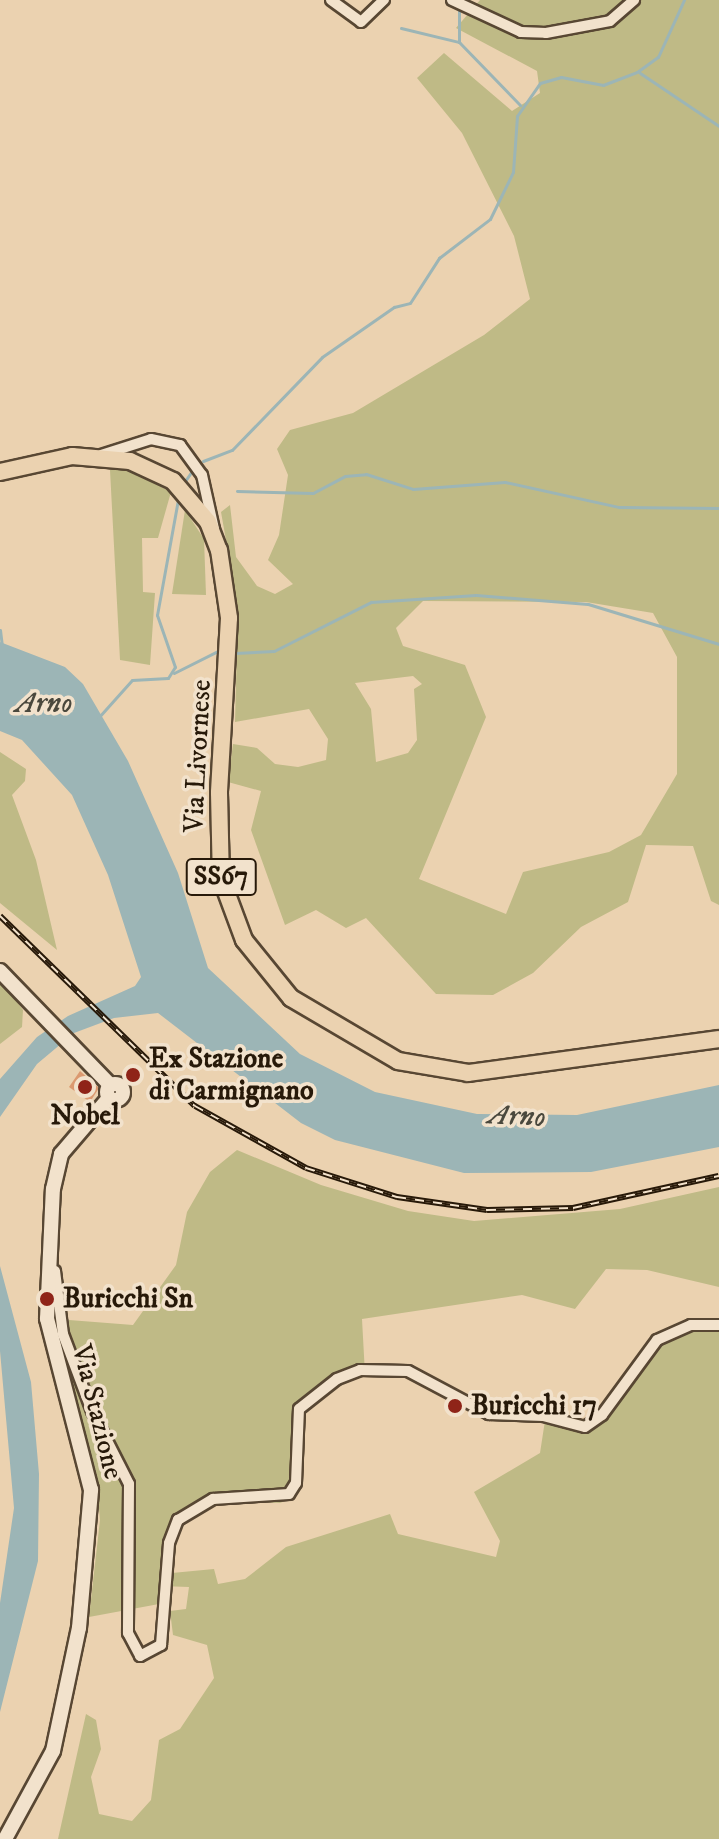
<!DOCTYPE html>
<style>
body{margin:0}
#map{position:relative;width:719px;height:1839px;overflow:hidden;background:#ebd2b0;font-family:"IM FELL DW Pica",serif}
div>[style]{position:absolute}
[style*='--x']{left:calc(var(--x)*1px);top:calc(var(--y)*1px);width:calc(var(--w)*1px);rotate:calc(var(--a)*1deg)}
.green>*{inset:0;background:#bfba86}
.water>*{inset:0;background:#9cb5b6}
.stream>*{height:3px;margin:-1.5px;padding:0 1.5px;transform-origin:1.5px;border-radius:1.5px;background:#9cb5b6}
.building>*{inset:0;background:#db9970}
.roads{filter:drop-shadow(2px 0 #584733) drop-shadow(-2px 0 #584733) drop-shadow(0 2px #584733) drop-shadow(0 -2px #584733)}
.street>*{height:10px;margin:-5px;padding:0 5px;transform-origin:5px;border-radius:5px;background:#f2e2cc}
.secondary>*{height:14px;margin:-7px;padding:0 7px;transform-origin:7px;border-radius:7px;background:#f2e2cc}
.secondary>.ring{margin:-7px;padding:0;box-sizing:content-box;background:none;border:14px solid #f2e2cc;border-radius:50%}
.primary>*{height:16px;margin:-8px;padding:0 8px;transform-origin:8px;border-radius:8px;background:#ebd2b0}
.rail>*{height:6px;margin-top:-3px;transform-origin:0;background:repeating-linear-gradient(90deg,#f2e2cc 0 9px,#271909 0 18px);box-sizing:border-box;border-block:2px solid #271909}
.dots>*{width:22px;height:22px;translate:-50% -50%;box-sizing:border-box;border:4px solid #f2e2cc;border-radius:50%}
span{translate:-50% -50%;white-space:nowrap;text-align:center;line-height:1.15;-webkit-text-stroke:7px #f2e2cc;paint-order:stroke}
.shield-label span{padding:2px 6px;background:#f2e2cc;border:2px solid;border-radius:6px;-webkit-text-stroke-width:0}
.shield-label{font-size:26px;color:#271909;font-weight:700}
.street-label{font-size:28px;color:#271909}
.poi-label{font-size:28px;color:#271909;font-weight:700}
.left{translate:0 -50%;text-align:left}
.water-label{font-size:30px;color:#4a483d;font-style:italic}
</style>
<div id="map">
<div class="green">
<i style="clip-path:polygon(evenodd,480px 0,719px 0,719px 905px,711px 901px,693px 846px,646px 845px,628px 902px,581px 927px,533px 973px,493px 995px,436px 994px,366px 918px,346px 928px,316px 910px,285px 925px,251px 830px,261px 791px,228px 782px,233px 744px,257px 748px,275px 764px,298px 767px,326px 760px,328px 739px,309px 709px,235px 722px,238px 608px,221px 512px,230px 505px,236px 557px,257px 586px,275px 594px,293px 584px,268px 560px,279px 535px,288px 475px,277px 449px,290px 430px,353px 413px,484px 335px,530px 299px,514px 236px,462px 133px,417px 78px,444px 53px,512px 111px,540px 93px,537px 71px,456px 28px,480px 0,423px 601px,586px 602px,653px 613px,677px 657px,677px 774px,641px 835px,609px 852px,523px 872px,506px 914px,419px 879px,486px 717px,465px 665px,403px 646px,396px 628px,423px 601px,480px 0,413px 676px,422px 684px,414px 689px,417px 740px,408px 753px,376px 762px,371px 709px,355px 683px,413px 676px)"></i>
<i style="clip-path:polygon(126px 469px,171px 492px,158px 538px,142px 538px,143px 592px,155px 593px,150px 665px,120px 660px,110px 470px)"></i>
<i style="clip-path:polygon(185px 510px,204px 539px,206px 595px,172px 594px)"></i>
<i style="clip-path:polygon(0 752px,26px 769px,25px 781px,12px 795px,36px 860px,57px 950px,0 903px)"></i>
<i style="clip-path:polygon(0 979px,23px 1010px,22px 1027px,0 1044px)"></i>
<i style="clip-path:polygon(237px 1150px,321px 1185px,408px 1211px,474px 1221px,620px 1209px,719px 1187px,719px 1287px,647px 1270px,606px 1269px,575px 1309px,522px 1295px,362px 1319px,365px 1374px,322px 1394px,302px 1412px,295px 1497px,280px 1503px,227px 1501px,188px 1516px,179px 1528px,172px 1573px,214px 1569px,218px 1584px,245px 1579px,286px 1547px,390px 1514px,398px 1534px,496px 1557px,500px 1541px,474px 1492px,540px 1453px,546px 1414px,580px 1422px,598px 1414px,644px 1347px,669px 1327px,719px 1320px,719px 1839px,58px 1839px,86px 1714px,96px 1720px,101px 1749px,91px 1777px,99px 1814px,132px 1821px,151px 1800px,159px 1740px,180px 1729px,214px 1678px,207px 1645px,173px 1635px,170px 1611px,186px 1609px,189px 1587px,160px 1586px,159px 1604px,89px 1617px,100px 1520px,96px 1472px,65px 1369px,69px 1320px,133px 1325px,176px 1265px,187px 1212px,210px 1172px)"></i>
</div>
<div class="water">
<i style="clip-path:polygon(0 642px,65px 667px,83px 684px,128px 761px,178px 873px,208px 968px,300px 1054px,375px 1092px,477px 1114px,577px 1115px,719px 1085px,719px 1147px,591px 1172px,464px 1173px,335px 1140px,301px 1123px,158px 1013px,114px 1018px,74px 1033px,37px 1064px,0 1117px,0 1079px,37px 1037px,68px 1016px,135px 986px,141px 977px,108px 875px,72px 795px,22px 740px,0 731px)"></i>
<i style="clip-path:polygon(0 1266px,31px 1382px,39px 1474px,38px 1561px,0 1712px,0 1603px,14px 1508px,0 1351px)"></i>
</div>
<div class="stream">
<i style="--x:459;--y:7;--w:35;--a:90"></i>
<i style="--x:459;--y:42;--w:88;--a:45.9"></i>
<i style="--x:401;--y:28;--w:60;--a:13.6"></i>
<i style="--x:640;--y:73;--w:95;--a:33.9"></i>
<i style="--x:203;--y:461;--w:31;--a:-21"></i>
<i style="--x:232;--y:450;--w:129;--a:-45.9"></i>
<i style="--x:322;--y:357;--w:88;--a:-34.8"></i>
<i style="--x:394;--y:307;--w:16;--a:-14"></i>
<i style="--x:410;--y:303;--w:54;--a:-57.2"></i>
<i style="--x:439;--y:258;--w:64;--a:-37.4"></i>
<i style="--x:490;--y:219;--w:52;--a:-63.9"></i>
<i style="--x:513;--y:172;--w:56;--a:-85.9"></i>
<i style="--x:517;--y:116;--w:40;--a:-55.1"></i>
<i style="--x:540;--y:83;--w:22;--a:-16"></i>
<i style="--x:561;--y:77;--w:43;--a:10.8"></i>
<i style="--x:603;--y:85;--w:36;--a:-21"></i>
<i style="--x:637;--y:72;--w:26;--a:-36"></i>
<i style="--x:658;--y:57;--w:63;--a:-65.5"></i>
<i style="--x:185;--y:481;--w:16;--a:-55"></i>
<i style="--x:237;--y:491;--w:76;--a:1.5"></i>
<i style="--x:313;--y:493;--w:36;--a:-28"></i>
<i style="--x:345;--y:476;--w:21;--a:-5"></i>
<i style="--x:366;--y:474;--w:49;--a:17.7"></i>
<i style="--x:413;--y:489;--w:92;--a:-4.4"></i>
<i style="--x:505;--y:482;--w:117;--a:12.4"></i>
<i style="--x:619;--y:507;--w:100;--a:0.6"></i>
<i style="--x:0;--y:630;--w:16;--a:83"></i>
<i style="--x:235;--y:653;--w:39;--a:-3"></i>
<i style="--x:274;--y:651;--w:109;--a:-26.8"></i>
<i style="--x:371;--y:602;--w:105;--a:-3.8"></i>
<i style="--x:476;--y:595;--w:112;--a:4.6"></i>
<i style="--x:588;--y:604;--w:137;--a:17"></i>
<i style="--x:174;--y:673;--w:51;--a:-26.6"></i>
<i style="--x:98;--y:718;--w:51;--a:-48.2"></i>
<i style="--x:132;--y:680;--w:36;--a:-3"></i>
<i style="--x:168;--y:678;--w:13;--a:-58"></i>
<i style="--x:175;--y:667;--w:55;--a:-109.1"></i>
<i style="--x:157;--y:615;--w:118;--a:-79.7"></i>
</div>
<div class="building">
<i style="clip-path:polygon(80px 1071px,99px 1088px,90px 1102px,69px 1087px)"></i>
</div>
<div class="roads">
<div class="street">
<i style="--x:331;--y:0;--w:37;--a:36"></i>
<i style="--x:361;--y:22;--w:32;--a:-44"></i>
<i style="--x:452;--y:0;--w:76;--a:24.9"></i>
<i style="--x:521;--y:32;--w:25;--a:2"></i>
<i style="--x:546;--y:33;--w:65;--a:-10.6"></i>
<i style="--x:610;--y:21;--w:32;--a:-41"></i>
<i style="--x:101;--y:455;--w:52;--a:-17.7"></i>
<i style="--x:151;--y:439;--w:30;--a:12"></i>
<i style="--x:180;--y:445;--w:37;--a:54"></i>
<i style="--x:202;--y:475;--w:55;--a:77.5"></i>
<i style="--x:55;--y:1271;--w:64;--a:82.8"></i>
<i style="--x:63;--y:1334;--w:82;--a:69.4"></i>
<i style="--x:92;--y:1411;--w:82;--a:63.1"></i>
<i style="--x:129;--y:1484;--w:149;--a:90.4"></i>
<i style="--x:128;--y:1633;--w:26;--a:62"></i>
<i style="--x:140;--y:1656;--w:24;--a:-28"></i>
<i style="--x:161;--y:1645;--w:102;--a:-85.5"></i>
<i style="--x:169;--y:1543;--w:25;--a:-69"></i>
<i style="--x:178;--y:1520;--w:41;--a:-31"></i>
<i style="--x:213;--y:1499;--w:76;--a:-3.8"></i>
<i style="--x:289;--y:1494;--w:13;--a:-58"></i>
<i style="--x:296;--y:1483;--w:74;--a:-87.7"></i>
<i style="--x:299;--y:1409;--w:48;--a:-38.3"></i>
<i style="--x:337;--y:1379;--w:25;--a:-21"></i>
<i style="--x:360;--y:1370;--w:48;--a:1.2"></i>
<i style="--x:408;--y:1371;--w:92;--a:28"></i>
<i style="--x:489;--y:1414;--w:54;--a:2.1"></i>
<i style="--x:543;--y:1416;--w:43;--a:14.7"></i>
<i style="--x:585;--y:1427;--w:21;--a:-35"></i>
<i style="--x:602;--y:1415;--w:93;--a:-53.7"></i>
<i style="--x:657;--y:1340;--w:37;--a:-24"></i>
<i style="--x:691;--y:1325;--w:28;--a:0"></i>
</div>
<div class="secondary">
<i style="--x:0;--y:971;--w:158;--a:46"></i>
<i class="ring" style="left:107px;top:1084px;width:2px;height:2px"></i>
<i style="--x:5;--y:1839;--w:100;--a:-61.4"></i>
<i style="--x:53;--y:1751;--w:126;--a:-78.1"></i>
<i style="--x:79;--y:1628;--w:139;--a:-85"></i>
<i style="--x:91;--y:1490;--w:177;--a:-104.4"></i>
<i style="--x:47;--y:1319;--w:130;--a:-87.4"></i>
<i style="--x:53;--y:1189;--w:36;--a:-77"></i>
<i style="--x:61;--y:1154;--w:74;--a:-49.4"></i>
</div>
<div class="primary">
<i style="--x:0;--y:472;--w:74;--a:-12.5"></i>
<i style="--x:72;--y:456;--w:58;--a:4.9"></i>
<i style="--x:130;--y:461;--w:47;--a:24.9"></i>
<i style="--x:173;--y:481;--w:54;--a:49.5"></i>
<i style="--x:208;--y:522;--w:30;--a:69"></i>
<i style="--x:219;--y:550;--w:69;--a:81.6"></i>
<i style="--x:229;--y:618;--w:175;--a:93.3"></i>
<i style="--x:219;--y:793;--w:85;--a:88.7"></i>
<i style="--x:221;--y:878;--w:66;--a:69.6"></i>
<i style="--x:244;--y:940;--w:75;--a:51"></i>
<i style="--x:291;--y:998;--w:124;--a:30.5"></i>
<i style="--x:398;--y:1061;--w:71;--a:9.7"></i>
<i style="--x:468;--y:1073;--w:253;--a:-7.7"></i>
</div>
</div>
<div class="rail">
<i style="--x:0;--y:916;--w:272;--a:44.3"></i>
<i style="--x:195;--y:1106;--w:127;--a:29.2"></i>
<i style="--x:306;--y:1168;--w:96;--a:17.7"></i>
<i style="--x:397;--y:1197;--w:91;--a:8.2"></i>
<i style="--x:487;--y:1210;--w:86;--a:-1.3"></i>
<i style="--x:573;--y:1208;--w:149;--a:-12.4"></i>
</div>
<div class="dots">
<i style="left:133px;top:1075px;background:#8f2418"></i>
<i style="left:85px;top:1087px;background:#8f2418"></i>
<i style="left:47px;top:1299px;background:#8f2418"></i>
<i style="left:455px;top:1406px;background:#8f2418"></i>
</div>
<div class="shield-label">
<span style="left:221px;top:877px">SS67</span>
</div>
<div class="street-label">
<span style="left:198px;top:756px;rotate:-87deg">Via Livornese</span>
<span style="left:97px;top:1412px;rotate:76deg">Via Stazione</span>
</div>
<div class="poi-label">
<span class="left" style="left:149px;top:1075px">Ex Stazione<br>di Carmignano</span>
<span style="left:85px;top:1116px">Nobel</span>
<span class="left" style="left:63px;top:1299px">Buricchi Sn</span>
<span class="left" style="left:471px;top:1406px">Buricchi 17</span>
</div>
<div class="water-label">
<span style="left:44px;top:704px">Arno</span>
<span style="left:517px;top:1117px;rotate:3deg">Arno</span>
</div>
</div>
